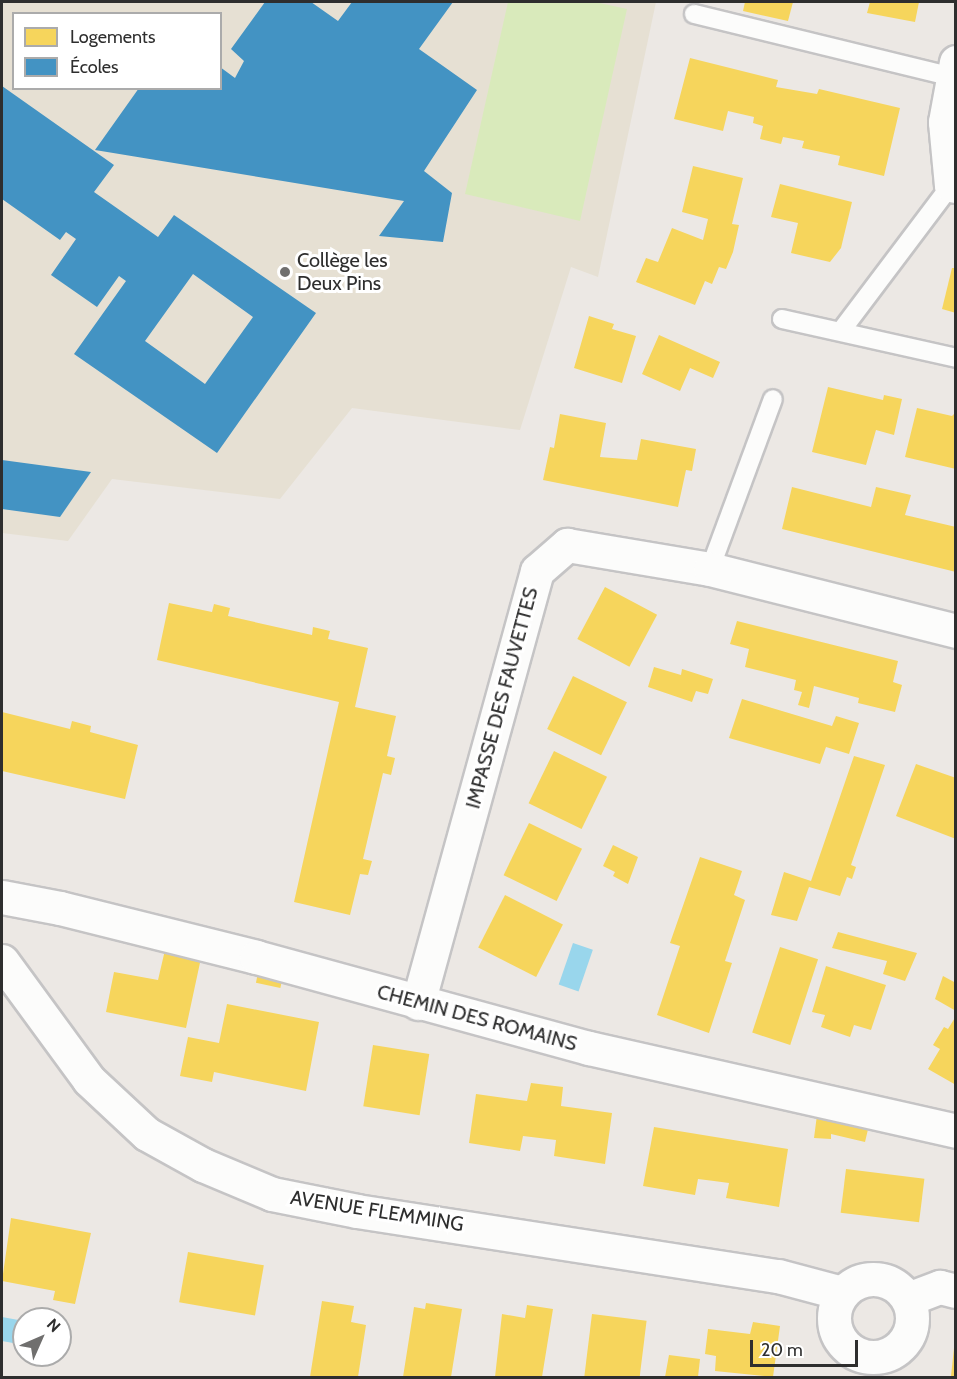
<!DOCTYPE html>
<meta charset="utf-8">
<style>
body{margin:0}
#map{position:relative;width:957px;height:1379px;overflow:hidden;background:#ece8e4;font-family:Cabin,sans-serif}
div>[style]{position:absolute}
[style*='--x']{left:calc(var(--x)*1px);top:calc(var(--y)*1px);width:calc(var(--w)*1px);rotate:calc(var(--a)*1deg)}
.education>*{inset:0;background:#e6e0d3}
.pitch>*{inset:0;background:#d9eabb}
.water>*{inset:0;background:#99d6ec;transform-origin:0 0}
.homes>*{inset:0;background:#f6d55c;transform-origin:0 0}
.schools>*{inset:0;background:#4393c3}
.roads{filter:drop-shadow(2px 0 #c5c4c5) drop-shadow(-2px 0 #c5c4c5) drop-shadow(0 2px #c5c4c5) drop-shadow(0 -2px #c5c4c5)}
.service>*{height:18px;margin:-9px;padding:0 9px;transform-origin:9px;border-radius:9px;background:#fcfcfb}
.minor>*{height:33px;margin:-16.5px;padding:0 16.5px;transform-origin:16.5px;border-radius:16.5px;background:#fcfcfb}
.minor>.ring{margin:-16.5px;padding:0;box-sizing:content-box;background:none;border:33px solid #fcfcfb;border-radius:50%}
.dots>*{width:16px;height:16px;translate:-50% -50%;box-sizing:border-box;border:3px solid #fff;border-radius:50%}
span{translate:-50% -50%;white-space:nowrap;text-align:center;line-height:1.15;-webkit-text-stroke:6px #fff;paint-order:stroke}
.poi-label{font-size:20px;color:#2e2e2e}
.left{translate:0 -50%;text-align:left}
.street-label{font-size:20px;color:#2e2e2e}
.frame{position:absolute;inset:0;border:3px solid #2e2e2e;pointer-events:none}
.legend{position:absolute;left:12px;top:12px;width:210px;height:78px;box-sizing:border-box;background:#fff;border:2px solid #ababab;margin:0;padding:8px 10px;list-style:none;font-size:18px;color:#2e2e2e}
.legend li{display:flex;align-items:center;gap:12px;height:30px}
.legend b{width:30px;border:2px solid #ababab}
.north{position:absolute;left:12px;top:1307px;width:60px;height:60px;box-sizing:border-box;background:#fff;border:2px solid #ababab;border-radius:50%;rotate:45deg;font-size:16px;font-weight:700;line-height:24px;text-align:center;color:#2e2e2e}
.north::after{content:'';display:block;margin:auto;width:21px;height:27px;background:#706f6e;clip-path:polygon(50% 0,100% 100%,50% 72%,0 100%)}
.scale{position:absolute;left:750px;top:1340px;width:108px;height:27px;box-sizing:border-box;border:3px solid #2e2e2e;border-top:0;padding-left:8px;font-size:18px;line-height:21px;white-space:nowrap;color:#2e2e2e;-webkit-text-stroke:4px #fff;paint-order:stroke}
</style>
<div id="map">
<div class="education">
<i style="clip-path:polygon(evenodd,2px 2px,656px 2px,598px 277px,571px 267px,520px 430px,352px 408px,280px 499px,112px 479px,68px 541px,2px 533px,2px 2px,14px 14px,220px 14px,220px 88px,14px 88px,14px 14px)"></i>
</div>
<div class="pitch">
<i style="clip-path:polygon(508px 2px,595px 2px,627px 9px,580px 221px,465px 194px)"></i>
</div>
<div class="water">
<i style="left:573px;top:943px;width:21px;height:44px;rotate:19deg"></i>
<i style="clip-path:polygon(2px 1317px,24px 1321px,24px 1345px,2px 1341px)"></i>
</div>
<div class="homes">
<i style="clip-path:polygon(745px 2px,793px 2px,788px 21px,743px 11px)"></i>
<i style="clip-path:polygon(870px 2px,919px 2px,915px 22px,867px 13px)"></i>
<i style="clip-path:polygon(690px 58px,778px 80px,776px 87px,817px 94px,819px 89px,900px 108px,884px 176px,838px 165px,840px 156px,802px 148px,804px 141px,783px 137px,781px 144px,760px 139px,763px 126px,753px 123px,754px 117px,728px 111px,723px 131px,674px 119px)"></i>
<i style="clip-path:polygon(693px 166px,743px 178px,732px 224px,739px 225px,733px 252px,726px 269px,719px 267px,712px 284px,705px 281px,695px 305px,636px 282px,646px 258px,658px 262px,672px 228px,703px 240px,708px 219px,682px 212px)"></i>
<i style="clip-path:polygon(780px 184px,852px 202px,841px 248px,830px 262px,791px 253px,798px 223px,771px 217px)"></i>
<i style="clip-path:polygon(952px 268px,956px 268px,956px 313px,942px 309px)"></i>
<i style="clip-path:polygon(589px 316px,614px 324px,612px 329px,636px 336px,622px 383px,574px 368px)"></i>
<i style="clip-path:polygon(659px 335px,720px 362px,713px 378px,690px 368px,680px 391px,642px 374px)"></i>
<i style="clip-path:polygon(828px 387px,883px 400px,884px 395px,902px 399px,894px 435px,876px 430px,866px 465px,812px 452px)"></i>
<i style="clip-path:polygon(917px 408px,952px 416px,956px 412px,956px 469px,905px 457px)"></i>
<i style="clip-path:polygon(560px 414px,606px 423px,600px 457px,637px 460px,641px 439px,696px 449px,692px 471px,686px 470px,678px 507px,543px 480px,550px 447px,554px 448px)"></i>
<i style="clip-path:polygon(792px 487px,871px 507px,876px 487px,911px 495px,905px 515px,956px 527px,956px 572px,782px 529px)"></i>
<i style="left:605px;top:587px;width:59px;height:59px;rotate:28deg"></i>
<i style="clip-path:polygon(169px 603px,212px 612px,214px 604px,230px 608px,228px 616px,312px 635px,313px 627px,330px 631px,328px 639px,368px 648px,355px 707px,396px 716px,387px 756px,395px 758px,391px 775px,383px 773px,363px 859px,372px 861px,368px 875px,360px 874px,350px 915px,294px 902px,339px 702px,157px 660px)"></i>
<i style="clip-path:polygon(737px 621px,898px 661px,893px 682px,902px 685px,895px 712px,858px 703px,859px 698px,814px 686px,809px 708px,798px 705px,802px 692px,794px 690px,796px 680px,745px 667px,749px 649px,730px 644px)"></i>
<i style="clip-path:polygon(654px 667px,681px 675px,682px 669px,713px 679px,708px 694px,696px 691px,692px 702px,648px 687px)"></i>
<i style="left:573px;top:676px;width:60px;height:59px;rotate:26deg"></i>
<i style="clip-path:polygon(742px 699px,832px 726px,836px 716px,859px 723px,849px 754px,826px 747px,820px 764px,729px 738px)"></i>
<i style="clip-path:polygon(2px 712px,70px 729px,72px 721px,91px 726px,90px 732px,138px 745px,125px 799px,2px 771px)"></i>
<i style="left:554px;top:751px;width:59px;height:58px;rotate:26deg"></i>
<i style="clip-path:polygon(854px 756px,885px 765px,851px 865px,856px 867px,852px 879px,847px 877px,840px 896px,809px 887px,797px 921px,771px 915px,784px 872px,811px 881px)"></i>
<i style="clip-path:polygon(916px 764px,956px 778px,956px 839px,896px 816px)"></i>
<i style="left:529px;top:823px;width:59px;height:58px;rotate:26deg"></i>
<i style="clip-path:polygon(613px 845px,638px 857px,628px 884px,613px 876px,615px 872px,603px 866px)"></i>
<i style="clip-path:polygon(700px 857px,742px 871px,734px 895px,745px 900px,725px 961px,732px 963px,709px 1033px,657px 1015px,680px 946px,670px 943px)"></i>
<i style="left:505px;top:895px;width:65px;height:59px;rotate:27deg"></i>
<i style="clip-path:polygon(838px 932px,917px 953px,905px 981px,883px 974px,887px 961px,832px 948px)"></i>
<i style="left:780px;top:947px;width:40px;height:90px;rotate:18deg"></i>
<i style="clip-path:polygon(165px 950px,201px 958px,186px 1028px,106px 1012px,114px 972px,158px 980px)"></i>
<i style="clip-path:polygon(826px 966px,886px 985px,871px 1030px,854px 1025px,850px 1037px,821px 1027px,825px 1015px,812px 1012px)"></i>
<i style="left:258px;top:973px;width:25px;height:10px;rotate:12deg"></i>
<i style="clip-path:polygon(943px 976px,956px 983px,956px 1011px,935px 999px)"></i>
<i style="clip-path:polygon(227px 1004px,319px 1022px,306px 1091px,214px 1072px,212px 1082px,180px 1076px,188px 1037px,219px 1043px)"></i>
<i style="clip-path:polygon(956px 1016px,956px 1085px,928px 1069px,940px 1049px,933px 1045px,944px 1027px,948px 1029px)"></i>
<i style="left:373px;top:1045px;width:57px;height:62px;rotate:9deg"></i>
<i style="clip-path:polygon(531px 1083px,563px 1087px,561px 1106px,612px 1113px,605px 1164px,554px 1156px,556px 1140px,523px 1136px,520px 1151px,469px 1143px,476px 1094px,527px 1101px)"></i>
<i style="clip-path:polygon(817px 1115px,870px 1121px,865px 1142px,831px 1134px,831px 1139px,814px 1138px)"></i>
<i style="clip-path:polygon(654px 1127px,788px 1149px,779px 1207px,726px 1198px,729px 1183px,714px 1181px,698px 1179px,695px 1195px,643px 1186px)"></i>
<i style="left:846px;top:1169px;width:79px;height:44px;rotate:7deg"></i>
<i style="clip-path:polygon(11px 1218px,91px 1233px,75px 1304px,53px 1300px,55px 1291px,2px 1281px)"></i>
<i style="left:188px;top:1252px;width:77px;height:51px;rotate:10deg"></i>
<i style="clip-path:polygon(322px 1301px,354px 1306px,351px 1322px,366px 1325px,358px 1377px,310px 1377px)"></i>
<i style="clip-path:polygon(426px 1303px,462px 1309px,451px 1377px,403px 1377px,414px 1307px,425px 1309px)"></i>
<i style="clip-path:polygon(527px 1305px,553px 1309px,542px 1377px,495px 1377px,502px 1314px,525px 1318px)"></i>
<i style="left:592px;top:1314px;width:55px;height:64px;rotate:7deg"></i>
<i style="clip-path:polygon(753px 1322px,780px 1326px,773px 1377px,715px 1371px,716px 1356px,705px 1354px,708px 1329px,750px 1334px)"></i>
<i style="clip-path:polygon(954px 1348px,956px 1348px,956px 1376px,951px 1376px)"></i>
<i style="clip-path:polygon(669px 1355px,700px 1359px,698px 1377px,665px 1377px)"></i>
</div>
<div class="schools">
<i style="clip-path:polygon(265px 2px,311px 2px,338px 21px,352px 2px,453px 2px,419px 49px,477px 90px,424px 171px,452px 193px,443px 242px,379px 236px,404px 201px,95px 150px,139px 88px,220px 88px,220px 67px,235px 78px,244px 61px,231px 49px)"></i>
<i style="clip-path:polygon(evenodd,2px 86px,114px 165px,94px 192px,158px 237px,174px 215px,316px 313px,217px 453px,74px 354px,126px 281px,119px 276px,97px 307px,51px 275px,76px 239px,66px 232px,60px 240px,2px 199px,2px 86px,193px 274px,253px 317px,205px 384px,145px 341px,193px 274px)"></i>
<i style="clip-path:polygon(2px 460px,91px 472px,60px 517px,2px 509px)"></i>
</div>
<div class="roads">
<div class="service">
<i style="--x:694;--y:14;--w:267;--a:13.7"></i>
<i style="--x:782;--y:319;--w:178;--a:12.6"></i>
<i style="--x:841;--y:331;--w:183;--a:-53"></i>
<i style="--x:710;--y:569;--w:181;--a:-69.7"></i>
</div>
<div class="minor">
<i style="--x:956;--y:62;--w:61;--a:100.4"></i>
<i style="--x:945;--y:122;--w:63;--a:84.6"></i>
<i style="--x:951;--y:185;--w:5;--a:11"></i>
<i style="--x:2;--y:897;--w:59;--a:10.7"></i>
<i style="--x:60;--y:908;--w:202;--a:14"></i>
<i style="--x:256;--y:957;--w:345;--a:15.3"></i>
<i style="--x:589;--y:1048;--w:376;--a:12.7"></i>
<i style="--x:2;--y:961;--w:147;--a:53.8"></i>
<i style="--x:89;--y:1080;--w:79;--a:43"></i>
<i style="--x:147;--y:1134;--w:64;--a:29"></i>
<i style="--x:203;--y:1165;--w:75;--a:22.8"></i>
<i style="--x:272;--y:1194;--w:87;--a:11.3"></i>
<i style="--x:357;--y:1211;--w:426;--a:8.8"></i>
<i style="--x:778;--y:1276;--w:66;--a:14.9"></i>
<i style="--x:418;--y:1003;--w:448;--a:-74.6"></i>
<i style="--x:537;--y:571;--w:40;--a:-41"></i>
<i style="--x:567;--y:545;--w:145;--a:9.5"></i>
<i style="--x:710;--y:569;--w:254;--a:14.1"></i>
<i class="ring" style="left:834px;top:1279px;width:45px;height:45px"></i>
<i style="--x:908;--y:1299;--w:34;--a:-21"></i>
<i style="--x:940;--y:1287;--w:16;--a:14"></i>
</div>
</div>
<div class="dots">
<i style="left:285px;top:272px;background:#706f6e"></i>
</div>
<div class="poi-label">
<span class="left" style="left:297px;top:272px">Collège les<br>Deux Pins</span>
</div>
<div class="street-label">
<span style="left:502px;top:698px;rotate:-75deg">IMPASSE DES FAUVETTES</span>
<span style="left:477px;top:1018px;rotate:15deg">CHEMIN DES ROMAINS</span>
<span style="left:377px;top:1211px;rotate:9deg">AVENUE FLEMMING</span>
</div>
<div class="frame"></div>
<ul class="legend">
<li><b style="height:16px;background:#f6d55c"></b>Logements</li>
<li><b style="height:16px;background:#4393c3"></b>Écoles</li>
</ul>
<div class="north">N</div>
<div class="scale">20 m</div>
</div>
